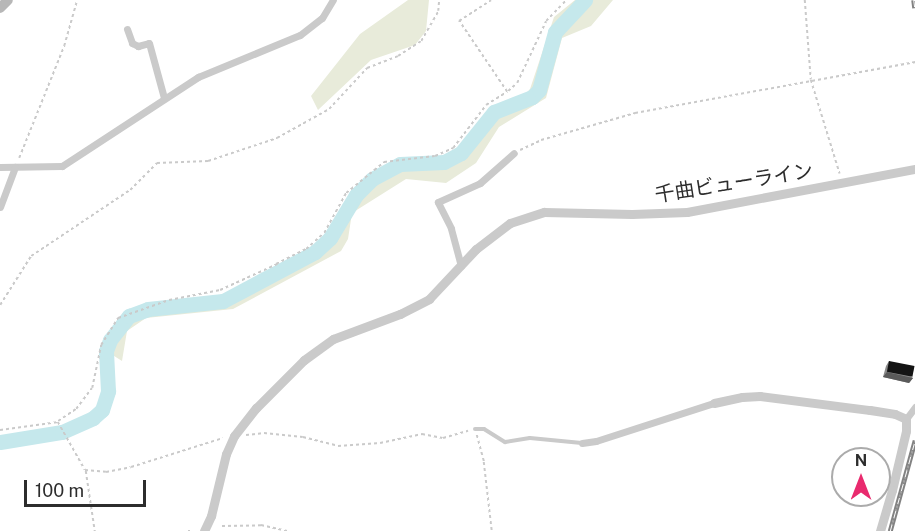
<!DOCTYPE html>
<meta charset="utf-8">
<style>
body{margin:0}
#map{position:relative;width:915px;height:531px;overflow:hidden;background:#fff;font-family:"Public Sans","Noto Sans JP",sans-serif}
div>[style]{position:absolute}
[style*='--x']{left:calc(var(--x)*1px);top:calc(var(--y)*1px);width:calc(var(--w)*1px);rotate:calc(var(--a)*1deg)}
.green>*{inset:0;background:#e8ebda}
.river>*{height:15px;margin:-7.5px;padding:0 7.5px;transform-origin:7.5px;border-radius:7.5px;background:#c5e8ec}
.path>*{height:1.5px;margin-top:-0.75px;transform-origin:0;background:repeating-linear-gradient(90deg,#cacaca 0 3px,transparent 0 6px)}
.service>*{height:4px;margin:-2px;padding:0 2px;transform-origin:2px;border-radius:2px;background:#cacaca}
.minor>*{height:7px;margin:-3.5px;padding:0 3.5px;transform-origin:3.5px;border-radius:3.5px;background:#cacaca}
.tertiary>*{height:9px;margin:-4.5px;padding:0 4.5px;transform-origin:4.5px;border-radius:4.5px;background:#cacaca}
.secondary>*{height:10px;margin:-5px;padding:0 5px;transform-origin:5px;border-radius:5px;background:#b7b7b7}
.rail>*{height:4.5px;margin-top:-2.25px;transform-origin:0;background:repeating-linear-gradient(90deg,#fff 0 7px,#828282 0 14px);box-sizing:border-box;border-block:2px solid #828282}
.wall>*{inset:0;background:#8a8a8a}
.shaded-wall>*{inset:0;background:#5a5a5a}
.building>*{inset:0;background:#141414;transform-origin:0 0}
span{translate:-50% -50%;white-space:nowrap;text-align:center;line-height:1.15;-webkit-text-stroke:6px #fff;paint-order:stroke}
.street-label{font-size:20px;color:#2d2d2d}
.north{position:absolute;left:831px;top:447px;width:60px;height:60px;box-sizing:border-box;background:#fff;border:2px solid #ababab;border-radius:50%;rotate:0deg;font-size:16px;font-weight:700;line-height:24px;text-align:center;color:#2d2d2d}
.north::after{content:'';display:block;margin:auto;width:21px;height:27px;background:#e92a6e;clip-path:polygon(50% 0,100% 100%,50% 72%,0 100%)}
.scale{position:absolute;left:24px;top:480px;width:122px;height:27px;box-sizing:border-box;border:3px solid #2d2d2d;border-top:0;padding-left:8px;font-size:18px;line-height:21px;white-space:nowrap;color:#2d2d2d;-webkit-text-stroke:4px #fff;paint-order:stroke}
</style>
<div id="map">
<div class="green">
<i style="clip-path:polygon(408px 0,429px 0,426px 31px,415px 45px,371px 60px,318px 110px,311px 96px,360px 34px)"></i>
<i style="clip-path:polygon(575px 0,613px 0,591px 26px,562px 38px,546px 98px,499px 127px,476px 163px,446px 183px,406px 179px,352px 213px,348px 239px,341px 251px,233px 309px,146px 318px,127px 331px,122px 361px,111px 354px,131px 320px,160px 310px,229px 301px,315px 258px,338px 223px,377px 184px,407px 166px,430px 165px,461px 158px,484px 126px,494px 116px,512px 109px,530px 89px,554px 17px)"></i>
</div>
<div class="river">
<i style="--x:0;--y:442;--w:63;--a:-9.2"></i>
<i style="--x:62;--y:432;--w:34;--a:-24"></i>
<i style="--x:93;--y:418;--w:12;--a:-42"></i>
<i style="--x:102;--y:410;--w:20;--a:-72"></i>
<i style="--x:108;--y:391;--w:40;--a:-92.9"></i>
<i style="--x:106;--y:351;--w:12;--a:-70"></i>
<i style="--x:110;--y:340;--w:31;--a:-52"></i>
<i style="--x:129;--y:316;--w:20;--a:-20"></i>
<i style="--x:148;--y:309;--w:75;--a:-6.1"></i>
<i style="--x:223;--y:301;--w:104;--a:-28"></i>
<i style="--x:315;--y:252;--w:21;--a:-43"></i>
<i style="--x:330;--y:238;--w:50;--a:-58.8"></i>
<i style="--x:356;--y:195;--w:23;--a:-45"></i>
<i style="--x:372;--y:179;--w:32;--a:-28"></i>
<i style="--x:400;--y:164;--w:44;--a:-2.6"></i>
<i style="--x:444;--y:162;--w:19;--a:-28"></i>
<i style="--x:461;--y:153;--w:53;--a:-51.2"></i>
<i style="--x:494;--y:112;--w:41;--a:-21.5"></i>
<i style="--x:532;--y:97;--w:10;--a:-45"></i>
<i style="--x:539;--y:90;--w:60;--a:-74.6"></i>
<i style="--x:555;--y:32;--w:44;--a:-46.8"></i>
</div>
<div class="path">
<i style="--x:805;--y:0;--w:80;--a:85.7"></i>
<i style="--x:811;--y:80;--w:98;--a:72.9"></i>
<i style="--x:508;--y:91;--w:12;--a:-42"></i>
<i style="--x:517;--y:83;--w:68;--a:-64.9"></i>
<i style="--x:546;--y:21;--w:29;--a:-46"></i>
<i style="--x:520;--y:150;--w:23;--a:-25"></i>
<i style="--x:541;--y:140;--w:98;--a:-16"></i>
<i style="--x:635;--y:113;--w:285;--a:-10.3"></i>
<i style="--x:19;--y:158;--w:121;--a:-68.1"></i>
<i style="--x:64;--y:46;--w:48;--a:-74.2"></i>
<i style="--x:276;--y:264;--w:34;--a:-27"></i>
<i style="--x:306;--y:249;--w:24;--a:-42"></i>
<i style="--x:324;--y:233;--w:46;--a:-61.2"></i>
<i style="--x:346;--y:193;--w:49;--a:-39.2"></i>
<i style="--x:384;--y:162;--w:51;--a:-6.7"></i>
<i style="--x:435;--y:156;--w:20;--a:-24"></i>
<i style="--x:453;--y:148;--w:54;--a:-52.5"></i>
<i style="--x:486;--y:105;--w:25;--a:-32"></i>
<i style="--x:507;--y:92;--w:86;--a:-124.1"></i>
<i style="--x:459;--y:21;--w:38;--a:-33"></i>
<i style="--x:0;--y:305;--w:58;--a:-57.7"></i>
<i style="--x:31;--y:256;--w:119;--a:-33.7"></i>
<i style="--x:130;--y:190;--w:38;--a:-45"></i>
<i style="--x:157;--y:163;--w:51;--a:-2.2"></i>
<i style="--x:208;--y:161;--w:73;--a:-18.4"></i>
<i style="--x:277;--y:138;--w:60;--a:-29.1"></i>
<i style="--x:329;--y:109;--w:56;--a:-47.2"></i>
<i style="--x:367;--y:68;--w:33;--a:-21"></i>
<i style="--x:398;--y:56;--w:27;--a:-33"></i>
<i style="--x:421;--y:41;--w:34;--a:-60"></i>
<i style="--x:438;--y:11;--w:11;--a:-85"></i>
<i style="--x:58;--y:421;--w:22;--a:-34"></i>
<i style="--x:76;--y:409;--w:26;--a:-53"></i>
<i style="--x:92;--y:388;--w:44;--a:-78.2"></i>
<i style="--x:101;--y:345;--w:32;--a:-58"></i>
<i style="--x:118;--y:318;--w:54;--a:-19.4"></i>
<i style="--x:169;--y:300;--w:52;--a:-11.1"></i>
<i style="--x:220;--y:290;--w:63;--a:-24.5"></i>
<i style="--x:0;--y:430;--w:59;--a:-7.9"></i>
<i style="--x:58;--y:422;--w:55;--a:60.6"></i>
<i style="--x:85;--y:470;--w:21;--a:5"></i>
<i style="--x:106;--y:472;--w:25;--a:-11"></i>
<i style="--x:131;--y:467;--w:96;--a:-17.5"></i>
<i style="--x:246;--y:435;--w:18;--a:-6"></i>
<i style="--x:264;--y:433;--w:39;--a:6"></i>
<i style="--x:303;--y:437;--w:36;--a:14"></i>
<i style="--x:338;--y:446;--w:42;--a:-4.1"></i>
<i style="--x:380;--y:443;--w:43;--a:-12.1"></i>
<i style="--x:422;--y:434;--w:21;--a:11"></i>
<i style="--x:443;--y:438;--w:26;--a:-16"></i>
<i style="--x:477;--y:435;--w:28;--a:75"></i>
<i style="--x:484;--y:462;--w:69;--a:83.4"></i>
<i style="--x:86;--y:471;--w:61;--a:81.5"></i>
<i style="--x:222;--y:526;--w:39;--a:-1"></i>
<i style="--x:261;--y:525;--w:27;--a:13"></i>
<i style="--x:188;--y:531;--w:2;--a:0"></i>
</div>
<div class="service">
<i style="--x:475;--y:429;--w:9;--a:0"></i>
<i style="--x:484;--y:429;--w:25;--a:32"></i>
<i style="--x:505;--y:442;--w:25;--a:-9"></i>
<i style="--x:530;--y:438;--w:52;--a:5.5"></i>
</div>
<div class="minor">
<i style="--x:127;--y:29;--w:15;--a:70"></i>
<i style="--x:132;--y:43;--w:7;--a:27"></i>
<i style="--x:138;--y:46;--w:11;--a:-15"></i>
<i style="--x:149;--y:43;--w:57;--a:74.7"></i>
<i style="--x:0;--y:167;--w:62;--a:-0.9"></i>
<i style="--x:62;--y:166;--w:163;--a:-33.2"></i>
<i style="--x:198;--y:77;--w:110;--a:-22.4"></i>
<i style="--x:300;--y:35;--w:28;--a:-38"></i>
<i style="--x:322;--y:18;--w:21;--a:-59"></i>
<i style="--x:0;--y:207;--w:43;--a:-69.4"></i>
<i style="--x:461;--y:266;--w:39;--a:-105"></i>
<i style="--x:451;--y:228;--w:29;--a:-117"></i>
<i style="--x:438;--y:202;--w:46;--a:-24.3"></i>
<i style="--x:480;--y:183;--w:45;--a:-41.4"></i>
<i style="--x:906;--y:419;--w:15;--a:-53"></i>
<i style="--x:582;--y:443;--w:14;--a:-8"></i>
<i style="--x:596;--y:441;--w:124;--a:-17.9"></i>
</div>
<div class="tertiary">
<i style="--x:714;--y:403;--w:29;--a:-12"></i>
<i style="--x:742;--y:397;--w:18;--a:-3"></i>
<i style="--x:760;--y:396;--w:111;--a:7.3"></i>
<i style="--x:870;--y:410;--w:25;--a:9"></i>
<i style="--x:895;--y:414;--w:12;--a:24"></i>
<i style="--x:906;--y:419;--w:12;--a:90"></i>
<i style="--x:906;--y:431;--w:61;--a:103.3"></i>
<i style="--x:892;--y:490;--w:43;--a:106.3"></i>
<i style="--x:204;--y:531;--w:17;--a:-65"></i>
<i style="--x:211;--y:516;--w:64;--a:-76.4"></i>
<i style="--x:226;--y:454;--w:20;--a:-66"></i>
<i style="--x:234;--y:436;--w:36;--a:-52"></i>
<i style="--x:256;--y:408;--w:68;--a:-45"></i>
<i style="--x:304;--y:360;--w:36;--a:-36"></i>
<i style="--x:333;--y:339;--w:72;--a:-20.5"></i>
<i style="--x:400;--y:314;--w:33;--a:-27"></i>
<i style="--x:429;--y:299;--w:69;--a:-46.8"></i>
<i style="--x:476;--y:249;--w:43;--a:-37.4"></i>
<i style="--x:510;--y:223;--w:36;--a:-18"></i>
<i style="--x:544;--y:212;--w:88;--a:1.3"></i>
<i style="--x:632;--y:214;--w:55;--a:-2.1"></i>
<i style="--x:687;--y:212;--w:232;--a:-10.7"></i>
</div>
<div class="secondary">
<i style="--x:0;--y:8;--w:11;--a:-45"></i>
</div>
<div class="rail">
<i style="--x:914;--y:0;--w:8;--a:83"></i>
<i style="--x:890;--y:531;--w:94;--a:-74.6"></i>
</div>
<div class="wall">
<i style="clip-path:polygon(889px 361px,913px 378px,909px 383px,883px 377px,886px 366px)"></i>
</div>
<div class="shaded-wall">
<i style="clip-path:polygon(887px 372px,913px 378px,909px 383px,883px 377px)"></i>
</div>
<div class="building">
<i style="left:889px;top:361px;width:26px;height:11px;rotate:11deg"></i>
</div>
<div class="street-label">
<span style="left:734px;top:183px;rotate:-9deg">千曲ビューライン</span>
</div>
<div class="north">N</div>
<div class="scale">100 m</div>
</div>
